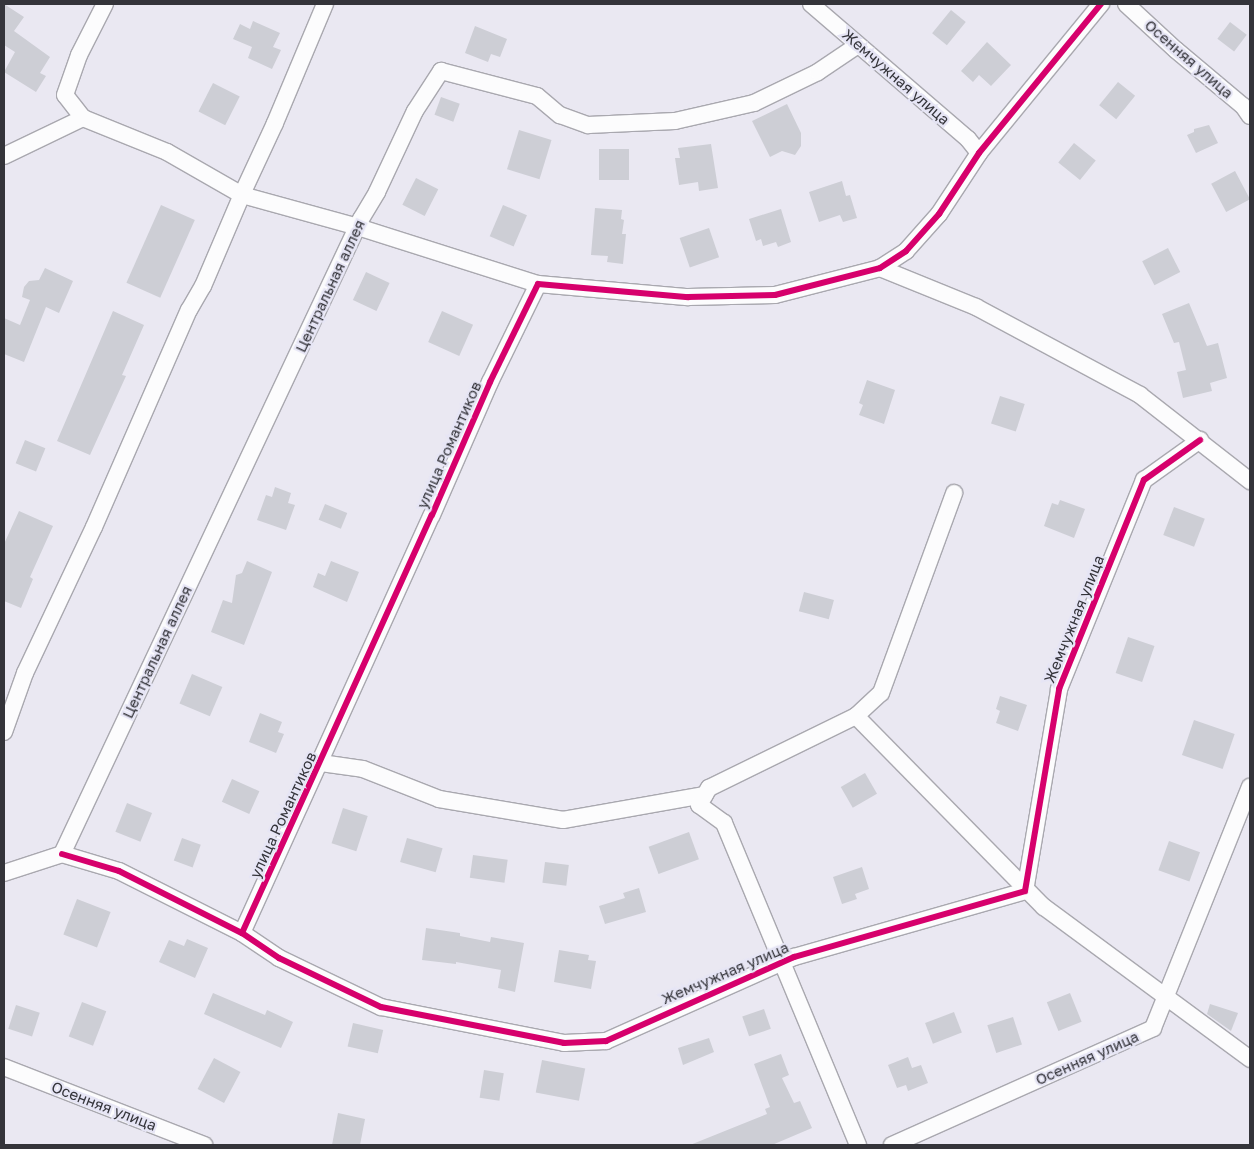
<!DOCTYPE html>
<meta charset="utf-8">
<style>
body{margin:0}
#map{position:relative;width:1254px;height:1149px;overflow:hidden;background:#eae8f2;font-family:"Golos Text",sans-serif}
div>[style]{position:absolute}
[style*='--x']{left:calc(var(--x)*1px);top:calc(var(--y)*1px);width:calc(var(--w)*1px);rotate:calc(var(--a)*1deg)}
.building>*{inset:0;background:#cdced5;transform-origin:0 0}
.roads{filter:drop-shadow(1px 0 #a9a8af) drop-shadow(-1px 0 #a9a8af) drop-shadow(0 1px #a9a8af) drop-shadow(0 -1px #a9a8af)}
.minor>*{height:16px;margin:-8px;padding:0 8px;transform-origin:8px;border-radius:8px;background:#fcfcfd}
.cycleway>*{height:6px;margin:-3px;padding:0 3px;transform-origin:3px;border-radius:3px;background:#d6006c}
span{translate:-50% -50%;white-space:nowrap;text-align:center;line-height:1.15;-webkit-text-stroke:4.5px #e6e5f5;paint-order:stroke}
.street-label{font-size:15px;color:#34343a}
.frame{position:absolute;inset:0;border:5px solid #34343a;pointer-events:none}
</style>
<div id="map">
<div class="building">
<i style="clip-path:polygon(4px 4px,24px 17px,14px 31px,50px 57px,40px 73px,46px 76px,36px 92px,4px 72px,15px 52px,4px 45px)"></i>
<i style="left:951px;top:10px;width:19px;height:30px;rotate:39deg"></i>
<i style="clip-path:polygon(253px 21px,280px 33px,273px 47px,281px 50px,272px 69px,248px 58px,252px 47px,233px 39px,240px 24px,250px 29px)"></i>
<i style="left:1230px;top:22px;width:21px;height:21px;rotate:37deg"></i>
<i style="clip-path:polygon(475px 26px,507px 39px,500px 57px,491px 54px,488px 62px,465px 53px)"></i>
<i style="clip-path:polygon(987px 42px,1011px 65px,991px 86px,979px 75px,973px 82px,961px 71px)"></i>
<i style="left:1118px;top:82px;width:22px;height:30px;rotate:39deg"></i>
<i style="left:213px;top:83px;width:30px;height:32px;rotate:27deg"></i>
<i style="left:441px;top:97px;width:20px;height:19px;rotate:20deg"></i>
<i style="clip-path:polygon(787px 104px,801px 133px,801px 146px,795px 155px,782px 151px,770px 157px,752px 121px)"></i>
<i style="clip-path:polygon(1209px 125px,1218px 143px,1196px 153px,1187px 135px,1194px 132px,1194px 129px)"></i>
<i style="left:519px;top:130px;width:34px;height:41px;rotate:17deg"></i>
<i style="left:1074px;top:143px;width:28px;height:25px;rotate:39deg"></i>
<i style="clip-path:polygon(711px 144px,718px 188px,699px 191px,698px 182px,679px 185px,675px 158px,680px 158px,678px 148px)"></i>
<i style="left:599px;top:149px;width:30px;height:31px"></i>
<i style="left:1235px;top:171px;width:32px;height:27px;rotate:62deg"></i>
<i style="left:416px;top:178px;width:25px;height:30px;rotate:27deg"></i>
<i style="clip-path:polygon(842px 181px,846px 196px,850px 195px,857px 218px,843px 222px,840px 215px,819px 222px,809px 192px)"></i>
<i style="left:161px;top:205px;width:37px;height:85px;rotate:24deg"></i>
<i style="left:503px;top:205px;width:26px;height:34px;rotate:23deg"></i>
<i style="clip-path:polygon(595px 208px,622px 210px,621px 219px,624px 220px,622px 234px,626px 234px,623px 264px,607px 262px,608px 256px,591px 255px)"></i>
<i style="clip-path:polygon(781px 209px,791px 242px,778px 247px,776px 242px,763px 246px,761px 239px,756px 241px,749px 219px)"></i>
<i style="left:709px;top:228px;width:31px;height:31px;rotate:71deg"></i>
<i style="left:1168px;top:248px;width:27px;height:29px;rotate:63deg"></i>
<i style="clip-path:polygon(45px 268px,73px 281px,59px 313px,46px 307px,24px 362px,4px 354px,4px 318px,20px 325px,30px 300px,22px 297px,24px 287px,29px 281px,39px 280px)"></i>
<i style="left:366px;top:272px;width:26px;height:31px;rotate:25deg"></i>
<i style="clip-path:polygon(1189px 303px,1207px 346px,1218px 343px,1227px 378px,1210px 383px,1212px 391px,1183px 398px,1177px 372px,1186px 370px,1179px 342px,1174px 343px,1162px 314px)"></i>
<i style="clip-path:polygon(113px 311px,144px 325px,122px 375px,126px 376px,90px 455px,57px 441px)"></i>
<i style="left:442px;top:311px;width:34px;height:34px;rotate:24deg"></i>
<i style="clip-path:polygon(867px 380px,895px 390px,884px 424px,859px 415px,863px 405px,859px 403px)"></i>
<i style="left:1000px;top:396px;width:26px;height:29px;rotate:18deg"></i>
<i style="left:25px;top:440px;width:22px;height:25px;rotate:22deg"></i>
<i style="clip-path:polygon(275px 487px,291px 493px,288px 503px,295px 505px,286px 530px,257px 520px,266px 495px,272px 497px)"></i>
<i style="clip-path:polygon(1060px 500px,1085px 509px,1074px 538px,1044px 526px,1052px 503px,1058px 505px)"></i>
<i style="left:325px;top:504px;width:24px;height:17px;rotate:22deg"></i>
<i style="left:1174px;top:507px;width:33px;height:30px;rotate:21deg"></i>
<i style="clip-path:polygon(19px 511px,53px 526px,30px 577px,33px 579px,21px 608px,4px 601px,4px 544px)"></i>
<i style="clip-path:polygon(247px 561px,272px 572px,244px 645px,211px 632px,223px 600px,232px 603px,236px 575px,242px 573px)"></i>
<i style="clip-path:polygon(331px 561px,359px 572px,347px 602px,313px 587px,318px 573px,325px 576px)"></i>
<i style="left:804px;top:592px;width:31px;height:20px;rotate:15deg"></i>
<i style="left:1128px;top:637px;width:28px;height:38px;rotate:19deg"></i>
<i style="left:192px;top:674px;width:33px;height:32px;rotate:23deg"></i>
<i style="clip-path:polygon(1000px 696px,1027px 705px,1018px 731px,996px 723px,1000px 711px,996px 709px)"></i>
<i style="clip-path:polygon(260px 713px,282px 722px,278px 732px,284px 734px,276px 753px,249px 742px)"></i>
<i style="left:1194px;top:720px;width:43px;height:37px;rotate:19deg"></i>
<i style="left:865px;top:773px;width:24px;height:28px;rotate:60deg"></i>
<i style="left:232px;top:779px;width:30px;height:25px;rotate:24deg"></i>
<i style="left:127px;top:803px;width:27px;height:31px;rotate:22deg"></i>
<i style="left:343px;top:808px;width:26px;height:37px;rotate:18deg"></i>
<i style="left:689px;top:832px;width:29px;height:43px;rotate:70deg"></i>
<i style="left:182px;top:838px;width:20px;height:24px;rotate:20deg"></i>
<i style="left:407px;top:838px;width:37px;height:25px;rotate:16deg"></i>
<i style="left:1169px;top:841px;width:33px;height:31px;rotate:20deg"></i>
<i style="left:473px;top:855px;width:35px;height:23px;rotate:8deg"></i>
<i style="left:545px;top:862px;width:24px;height:21px;rotate:7deg"></i>
<i style="clip-path:polygon(862px 867px,869px 889px,855px 894px,857px 899px,842px 904px,833px 877px)"></i>
<i style="clip-path:polygon(639px 888px,646px 912px,605px 924px,599px 906px,625px 898px,623px 893px)"></i>
<i style="left:77px;top:899px;width:36px;height:38px;rotate:21deg"></i>
<i style="clip-path:polygon(426px 928px,460px 933px,460px 936px,490px 942px,491px 937px,524px 943px,515px 992px,498px 988px,501px 970px,456px 962px,456px 964px,422px 960px)"></i>
<i style="clip-path:polygon(187px 939px,208px 948px,195px 978px,159px 962px,169px 940px,184px 946px)"></i>
<i style="clip-path:polygon(559px 950px,589px 955px,588px 960px,596px 961px,591px 989px,554px 982px)"></i>
<i style="clip-path:polygon(213px 993px,265px 1015px,267px 1010px,293px 1022px,281px 1048px,204px 1014px)"></i>
<i style="left:1070px;top:993px;width:31px;height:25px;rotate:68deg"></i>
<i style="left:82px;top:1002px;width:26px;height:37px;rotate:21deg"></i>
<i style="clip-path:polygon(1210px 1004px,1238px 1013px,1231px 1031px,1207px 1014px)"></i>
<i style="left:16px;top:1005px;width:25px;height:25px;rotate:18deg"></i>
<i style="left:764px;top:1009px;width:21px;height:23px;rotate:71deg"></i>
<i style="left:954px;top:1012px;width:22px;height:31px;rotate:69deg"></i>
<i style="left:1013px;top:1017px;width:29px;height:27px;rotate:72deg"></i>
<i style="left:353px;top:1023px;width:31px;height:24px;rotate:13deg"></i>
<i style="clip-path:polygon(709px 1038px,714px 1052px,683px 1065px,678px 1048px)"></i>
<i style="clip-path:polygon(781px 1054px,789px 1075px,782px 1078px,794px 1103px,800px 1101px,812px 1128px,772px 1145px,690px 1145px,767px 1114px,765px 1109px,770px 1107px,754px 1064px)"></i>
<i style="clip-path:polygon(908px 1057px,912px 1068px,921px 1065px,928px 1083px,908px 1091px,906px 1085px,897px 1088px,888px 1065px)"></i>
<i style="left:214px;top:1058px;width:30px;height:35px;rotate:28deg"></i>
<i style="left:542px;top:1060px;width:44px;height:33px;rotate:11deg"></i>
<i style="left:484px;top:1070px;width:20px;height:28px;rotate:9deg"></i>
<i style="clip-path:polygon(338px 1113px,365px 1119px,360px 1145px,332px 1145px)"></i>
</div>
<div class="roads">
<div class="minor">
<i style="--x:811;--y:4;--w:207;--a:40.7"></i>
<i style="--x:968;--y:139;--w:18;--a:52"></i>
<i style="--x:1126;--y:4;--w:68;--a:42.6"></i>
<i style="--x:1176;--y:50;--w:87;--a:39.9"></i>
<i style="--x:1243;--y:106;--w:12;--a:55"></i>
<i style="--x:83;--y:118;--w:91;--a:22"></i>
<i style="--x:167;--y:152;--w:86;--a:29.8"></i>
<i style="--x:242;--y:195;--w:120;--a:15.4"></i>
<i style="--x:358;--y:227;--w:189;--a:17.6"></i>
<i style="--x:4;--y:156;--w:88;--a:-25.7"></i>
<i style="--x:83;--y:118;--w:29;--a:-128"></i>
<i style="--x:65;--y:95;--w:42;--a:-70.7"></i>
<i style="--x:79;--y:55;--w:57;--a:-63"></i>
<i style="--x:880;--y:268;--w:104;--a:22.1"></i>
<i style="--x:976;--y:307;--w:186;--a:28.2"></i>
<i style="--x:1140;--y:395;--w:140;--a:38"></i>
<i style="--x:856;--y:716;--w:268;--a:45.5"></i>
<i style="--x:1044;--y:907;--w:256;--a:36.4"></i>
<i style="--x:4;--y:732;--w:63;--a:-70.4"></i>
<i style="--x:25;--y:673;--w:161;--a:-64.7"></i>
<i style="--x:94;--y:527;--w:237;--a:-66.4"></i>
<i style="--x:189;--y:310;--w:28;--a:-60"></i>
<i style="--x:203;--y:286;--w:102;--a:-66.9"></i>
<i style="--x:243;--y:192;--w:76;--a:-65.1"></i>
<i style="--x:275;--y:123;--w:129;--a:-67.2"></i>
<i style="--x:321;--y:763;--w:42;--a:8.1"></i>
<i style="--x:363;--y:769;--w:82;--a:21.5"></i>
<i style="--x:439;--y:799;--w:126;--a:9.6"></i>
<i style="--x:563;--y:820;--w:144;--a:-10"></i>
<i style="--x:62;--y:854;--w:59;--a:16.6"></i>
<i style="--x:119;--y:871;--w:138;--a:26.8"></i>
<i style="--x:242;--y:933;--w:45;--a:34"></i>
<i style="--x:279;--y:958;--w:113;--a:25.7"></i>
<i style="--x:381;--y:1007;--w:187;--a:11.1"></i>
<i style="--x:564;--y:1043;--w:42;--a:-2.7"></i>
<i style="--x:606;--y:1041;--w:206;--a:-24.1"></i>
<i style="--x:794;--y:957;--w:240;--a:-15.9"></i>
<i style="--x:1025;--y:891;--w:205;--a:-80.4"></i>
<i style="--x:1059;--y:689;--w:226;--a:-67.9"></i>
<i style="--x:1144;--y:480;--w:69;--a:-35.5"></i>
<i style="--x:4;--y:873;--w:61;--a:-18.1"></i>
<i style="--x:62;--y:854;--w:702;--a:-64.79"></i>
<i style="--x:361;--y:219;--w:31;--a:-59"></i>
<i style="--x:377;--y:192;--w:89;--a:-64.9"></i>
<i style="--x:415;--y:111;--w:48;--a:-57"></i>
<i style="--x:441;--y:71;--w:99;--a:14.6"></i>
<i style="--x:537;--y:96;--w:30;--a:40"></i>
<i style="--x:560;--y:115;--w:30;--a:20"></i>
<i style="--x:588;--y:125;--w:87;--a:-2.6"></i>
<i style="--x:675;--y:121;--w:81;--a:-12.8"></i>
<i style="--x:754;--y:103;--w:71;--a:-25.8"></i>
<i style="--x:818;--y:72;--w:48;--a:-34"></i>
<i style="--x:242;--y:933;--w:459;--a:-65.6"></i>
<i style="--x:432;--y:515;--w:145;--a:-66.4"></i>
<i style="--x:490;--y:382;--w:109;--a:-63.9"></i>
<i style="--x:538;--y:284;--w:151;--a:5"></i>
<i style="--x:688;--y:297;--w:87;--a:-1.3"></i>
<i style="--x:775;--y:295;--w:108;--a:-14.4"></i>
<i style="--x:880;--y:268;--w:31;--a:-33"></i>
<i style="--x:906;--y:251;--w:50;--a:-48.3"></i>
<i style="--x:939;--y:214;--w:73;--a:-56.7"></i>
<i style="--x:979;--y:153;--w:193;--a:-50.7"></i>
<i style="--x:4;--y:1067;--w:215;--a:21.3"></i>
<i style="--x:858;--y:1145;--w:349;--a:-112.6"></i>
<i style="--x:724;--y:823;--w:31;--a:-144"></i>
<i style="--x:699;--y:805;--w:20;--a:-60"></i>
<i style="--x:709;--y:788;--w:164;--a:-26.1"></i>
<i style="--x:856;--y:716;--w:34;--a:-43"></i>
<i style="--x:881;--y:693;--w:213;--a:-69.9"></i>
<i style="--x:892;--y:1145;--w:286;--a:-24.1"></i>
<i style="--x:1153;--y:1028;--w:260;--a:-68.1"></i>
</div>
</div>
<div class="cycleway">
<i style="--x:62;--y:854;--w:59;--a:16.6"></i>
<i style="--x:119;--y:871;--w:138;--a:26.8"></i>
<i style="--x:242;--y:933;--w:45;--a:34"></i>
<i style="--x:279;--y:958;--w:113;--a:25.7"></i>
<i style="--x:381;--y:1007;--w:187;--a:11.1"></i>
<i style="--x:564;--y:1043;--w:42;--a:-2.7"></i>
<i style="--x:606;--y:1041;--w:206;--a:-24.1"></i>
<i style="--x:794;--y:957;--w:240;--a:-15.9"></i>
<i style="--x:1025;--y:891;--w:205;--a:-80.4"></i>
<i style="--x:1059;--y:689;--w:226;--a:-67.9"></i>
<i style="--x:1144;--y:480;--w:69;--a:-35.5"></i>
<i style="--x:242;--y:933;--w:459;--a:-65.6"></i>
<i style="--x:432;--y:515;--w:145;--a:-66.4"></i>
<i style="--x:490;--y:382;--w:109;--a:-63.9"></i>
<i style="--x:538;--y:284;--w:151;--a:5"></i>
<i style="--x:688;--y:297;--w:87;--a:-1.3"></i>
<i style="--x:775;--y:295;--w:108;--a:-14.4"></i>
<i style="--x:880;--y:268;--w:31;--a:-33"></i>
<i style="--x:906;--y:251;--w:50;--a:-48.3"></i>
<i style="--x:939;--y:214;--w:73;--a:-56.7"></i>
<i style="--x:979;--y:153;--w:193;--a:-50.7"></i>
</div>
<div class="street-label">
<span style="left:1189px;top:59px;rotate:41deg">Осенняя улица</span>
<span style="left:896px;top:77px;rotate:41deg">Жемчужная улица</span>
<span style="left:330px;top:286px;rotate:-65deg">Центральная аллея</span>
<span style="left:449px;top:445px;rotate:-66deg">улица Романтиков</span>
<span style="left:1074px;top:619px;rotate:-68deg">Жемчужная улица</span>
<span style="left:157px;top:652px;rotate:-65deg">Центральная аллея</span>
<span style="left:283px;top:815px;rotate:-65deg">улица Романтиков</span>
<span style="left:725px;top:973px;rotate:-23deg">Жемчужная улица</span>
<span style="left:1087px;top:1058px;rotate:-24deg">Осенняя улица</span>
<span style="left:104px;top:1106px;rotate:21deg">Осенняя улица</span>
</div>
<div class="frame"></div>
</div>
